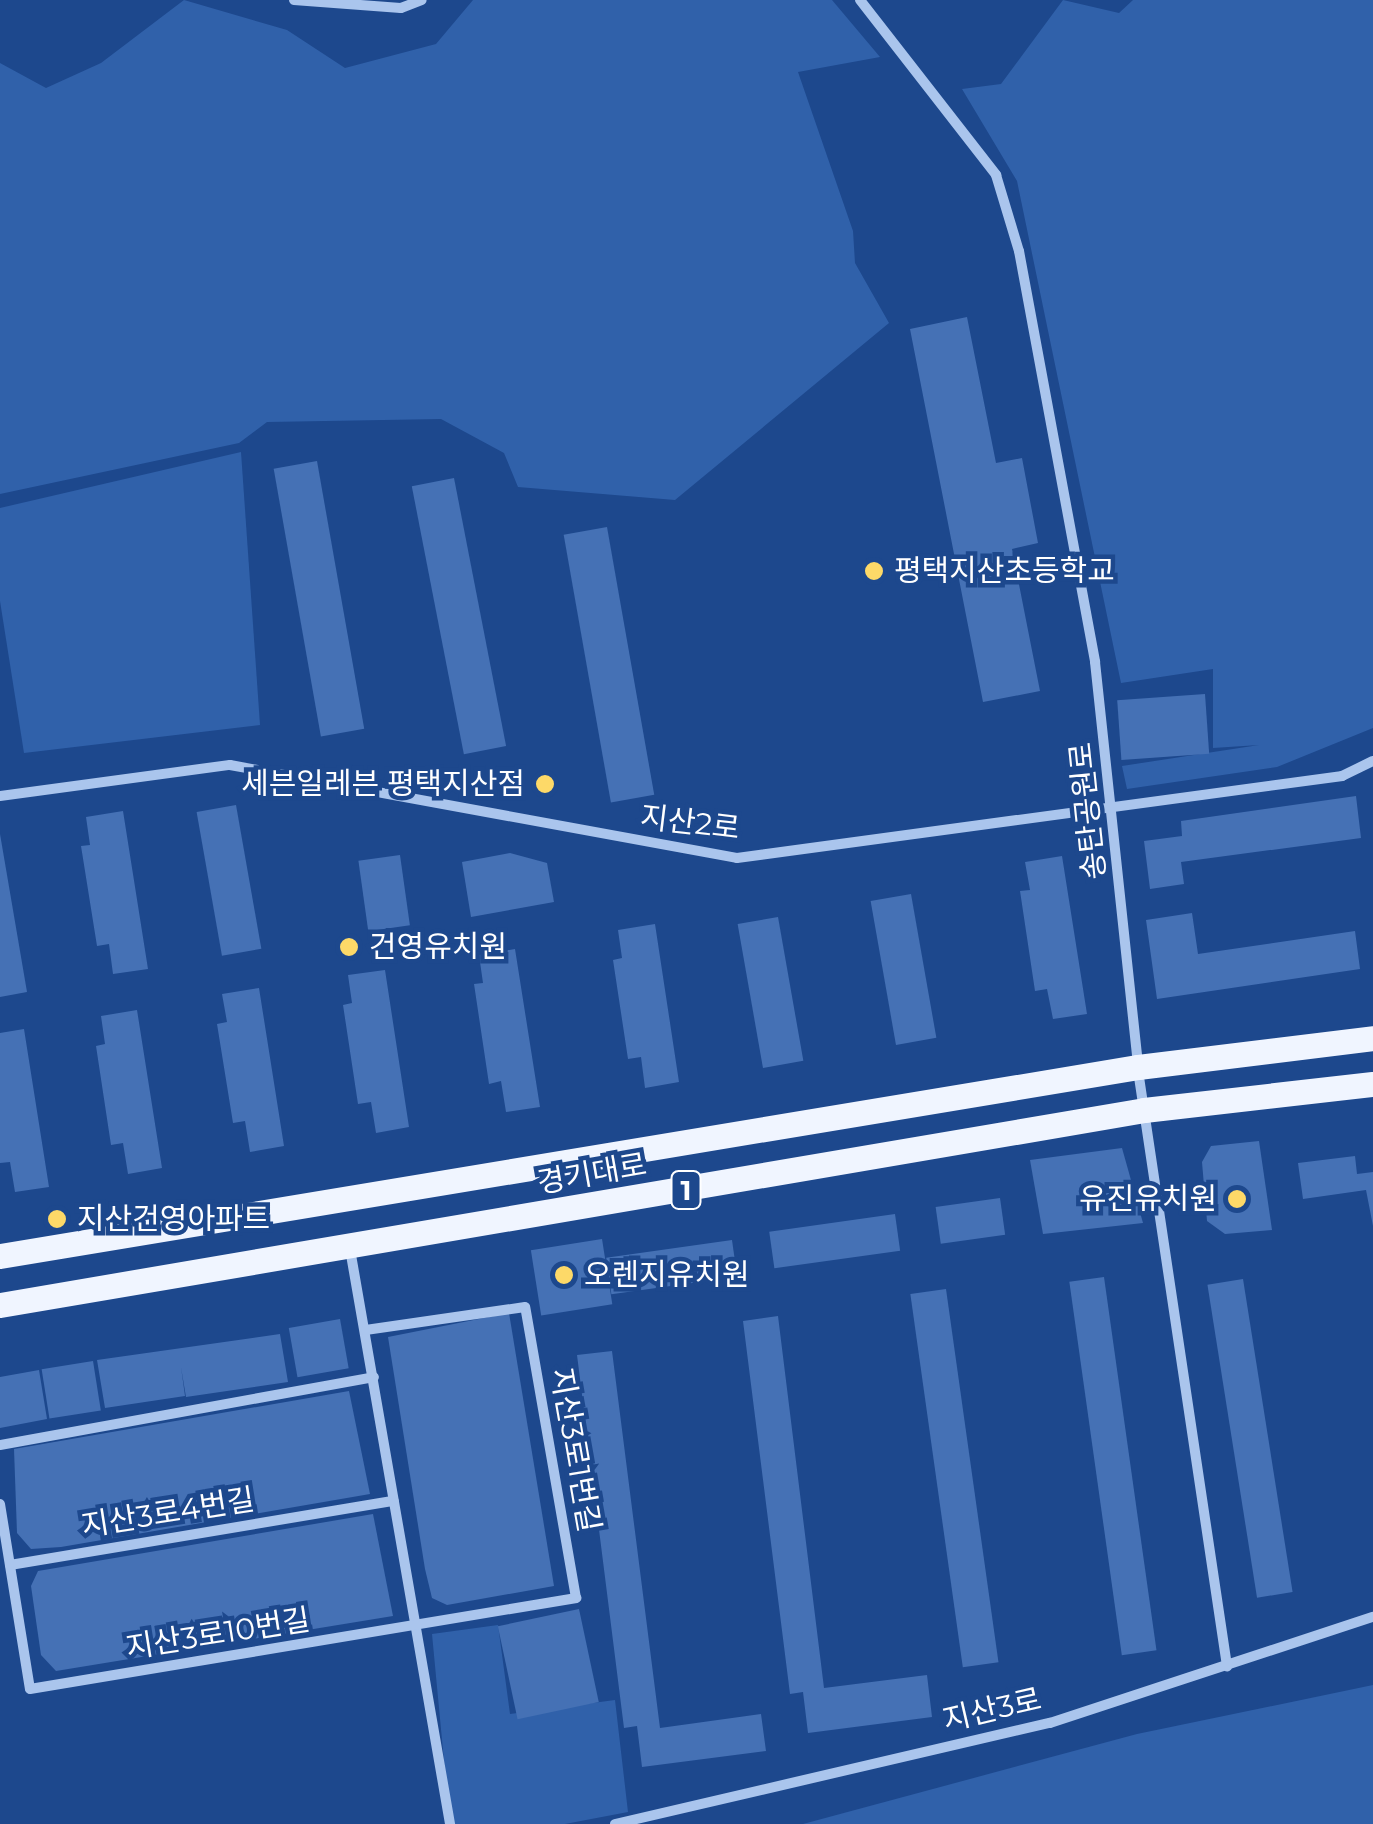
<!DOCTYPE html>
<meta charset="utf-8">
<style>
body{margin:0}
#map{position:relative;width:1373px;height:1824px;overflow:hidden;background:#1d488d;font-family:Montserrat,"Noto Sans KR",sans-serif}
div>[style]{position:absolute}
[style*='--x']{left:calc(var(--x)*1px);top:calc(var(--y)*1px);width:calc(var(--w)*1px);rotate:calc(var(--a)*1deg)}
.green>*{inset:0;background:#3061aa}
.building>*{inset:0;background:#4571b5;transform-origin:0 0}
.minor>*{height:10px;margin:-5px;padding:0 5px;transform-origin:5px;border-radius:5px;background:#aac5ed}
.primary>*{height:25px;margin:-12.5px;padding:0 12.5px;transform-origin:12.5px;border-radius:12.5px;background:#f0f5ff}
.dots>*{width:28px;height:28px;translate:-50% -50%;box-sizing:border-box;border:5px solid #1d488d;border-radius:50%}
span{translate:-50% -50%;white-space:nowrap;text-align:center;line-height:1.15;-webkit-text-stroke:9px #1d488d;paint-order:stroke}
.shield-label span{padding:2px 8px;background:#1d488d;border:2px solid;border-radius:8px;-webkit-text-stroke-width:0}
.shield-label{font-size:28px;color:#fff;font-weight:700}
.poi-label{font-size:30px;color:#fff}
.left{translate:0 -50%;text-align:left}
.right{translate:-100% -50%;text-align:right}
.street-label{font-size:30px;color:#fff}
</style>
<div id="map">
<div class="green">
<i style="clip-path:polygon(184px 0,287px 30px,345px 68px,436px 44px,473px 0,832px 0,880px 57px,798px 72px,853px 231px,855px 263px,889px 323px,675px 500px,518px 487px,504px 453px,441px 419px,267px 422px,239px 443px,0 494px,0 63px,46px 88px,101px 63px)"></i>
<i style="clip-path:polygon(1063px 0,1119px 13px,1133px 0,1373px 0,1373px 728px,1277px 767px,1127px 789px,1122px 766px,1259px 745px,1213px 748px,1213px 669px,1121px 683px,1017px 181px,962px 89px,1001px 84px)"></i>
<i style="clip-path:polygon(241px 452px,260px 725px,24px 753px,0 601px,0 508px)"></i>
<i style="clip-path:polygon(498px 1625px,510px 1714px,615px 1700px,628px 1812px,565px 1824px,450px 1824px,432px 1634px)"></i>
<i style="clip-path:polygon(1373px 1685px,1373px 1824px,803px 1824px,1137px 1734px)"></i>
</div>
<div class="building">
<i style="clip-path:polygon(967px 317px,996px 463px,1022px 458px,1038px 543px,1012px 549px,1040px 691px,983px 702px,910px 329px)"></i>
<i style="left:317px;top:461px;width:272px;height:44px;rotate:80deg"></i>
<i style="left:454px;top:478px;width:273px;height:43px;rotate:79deg"></i>
<i style="left:607px;top:527px;width:272px;height:44px;rotate:80deg"></i>
<i style="left:1205px;top:694px;width:60px;height:88px;rotate:86deg"></i>
<i style="clip-path:polygon(1356px 796px,1361px 838px,1181px 862px,1184px 884px,1150px 889px,1144px 841px,1182px 836px,1181px 821px)"></i>
<i style="left:236px;top:805px;width:146px;height:40px;rotate:80deg"></i>
<i style="clip-path:polygon(123px 811px,148px 969px,113px 974px,109px 944px,97px 946px,81px 846px,90px 845px,86px 817px)"></i>
<i style="clip-path:polygon(0 834px,27px 992px,0 997px)"></i>
<i style="clip-path:polygon(510px 853px,547px 863px,554px 902px,471px 917px,462px 862px)"></i>
<i style="left:400px;top:855px;width:71px;height:42px;rotate:82deg"></i>
<i style="clip-path:polygon(1062px 856px,1087px 1014px,1053px 1019px,1047px 989px,1035px 991px,1020px 891px,1030px 890px,1025px 862px)"></i>
<i style="left:911px;top:894px;width:146px;height:41px;rotate:80deg"></i>
<i style="clip-path:polygon(1192px 913px,1198px 954px,1355px 931px,1360px 969px,1157px 999px,1146px 920px)"></i>
<i style="left:778px;top:917px;width:146px;height:41px;rotate:80deg"></i>
<i style="clip-path:polygon(655px 924px,679px 1082px,645px 1088px,641px 1057px,628px 1059px,613px 960px,622px 958px,618px 930px)"></i>
<i style="clip-path:polygon(515px 949px,540px 1107px,506px 1112px,501px 1081px,489px 1084px,474px 984px,483px 983px,479px 955px)"></i>
<i style="clip-path:polygon(385px 970px,409px 1127px,376px 1133px,371px 1102px,358px 1104px,343px 1005px,352px 1003px,348px 975px)"></i>
<i style="clip-path:polygon(259px 988px,284px 1146px,250px 1152px,245px 1121px,233px 1123px,217px 1024px,227px 1022px,222px 994px)"></i>
<i style="clip-path:polygon(137px 1010px,162px 1168px,128px 1174px,123px 1143px,111px 1145px,96px 1046px,105px 1044px,101px 1016px)"></i>
<i style="clip-path:polygon(24px 1029px,49px 1187px,15px 1192px,10px 1162px,0 1163px,0 1033px)"></i>
<i style="clip-path:polygon(1259px 1141px,1272px 1230px,1225px 1234px,1207px 1221px,1202px 1162px,1211px 1146px)"></i>
<i style="clip-path:polygon(1122px 1148px,1143px 1223px,1043px 1234px,1030px 1160px)"></i>
<i style="clip-path:polygon(1355px 1156px,1357px 1174px,1373px 1172px,1373px 1226px,1366px 1190px,1303px 1199px,1298px 1163px)"></i>
<i style="left:1000px;top:1198px;width:37px;height:65px;rotate:82deg"></i>
<i style="left:895px;top:1214px;width:37px;height:127px;rotate:82deg"></i>
<i style="left:602px;top:1239px;width:66px;height:72px;rotate:81deg"></i>
<i style="left:732px;top:1240px;width:37px;height:127px;rotate:82deg"></i>
<i style="left:1104px;top:1277px;width:377px;height:35px;rotate:82deg"></i>
<i style="left:1243px;top:1279px;width:317px;height:36px;rotate:81deg"></i>
<i style="left:946px;top:1289px;width:377px;height:36px;rotate:82deg"></i>
<i style="clip-path:polygon(509px 1313px,554px 1586px,447px 1605px,432px 1598px,425px 1569px,388px 1337px)"></i>
<i style="clip-path:polygon(778px 1316px,824px 1688px,927px 1675px,932px 1717px,808px 1733px,803px 1692px,790px 1694px,743px 1321px)"></i>
<i style="left:340px;top:1319px;width:50px;height:52px;rotate:80deg"></i>
<i style="clip-path:polygon(280px 1334px,288px 1382px,186px 1397px,181px 1367px,185px 1396px,105px 1408px,97px 1360px)"></i>
<i style="clip-path:polygon(612px 1351px,660px 1728px,761px 1714px,766px 1751px,642px 1767px,637px 1726px,624px 1728px,577px 1355px)"></i>
<i style="left:93px;top:1361px;width:50px;height:52px;rotate:81deg"></i>
<i style="clip-path:polygon(39px 1370px,47px 1419px,0 1428px,0 1377px)"></i>
<i style="clip-path:polygon(349px 1391px,370px 1494px,61px 1547px,31px 1549px,17px 1533px,14px 1449px)"></i>
<i style="clip-path:polygon(373px 1514px,393px 1616px,56px 1671px,41px 1655px,31px 1586px,38px 1571px)"></i>
<i style="left:579px;top:1609px;width:95px;height:83px;rotate:78deg"></i>
</div>
<div class="minor">
<i style="--x:294;--y:0;--w:107;--a:4.3"></i>
<i style="--x:401;--y:8;--w:22;--a:-21"></i>
<i style="--x:860;--y:0;--w:222;--a:52.1"></i>
<i style="--x:996;--y:175;--w:79;--a:73.2"></i>
<i style="--x:1019;--y:251;--w:418;--a:79.5"></i>
<i style="--x:1095;--y:662;--w:417;--a:83.9"></i>
<i style="--x:1139;--y:1077;--w:596;--a:81.5"></i>
<i style="--x:0;--y:796;--w:232;--a:-7.7"></i>
<i style="--x:230;--y:765;--w:515;--a:10.39"></i>
<i style="--x:737;--y:858;--w:611;--a:-7.72"></i>
<i style="--x:1342;--y:776;--w:34;--a:-26"></i>
<i style="--x:350;--y:1249;--w:584;--a:80.13"></i>
<i style="--x:0;--y:1445;--w:380;--a:-10.3"></i>
<i style="--x:0;--y:1504;--w:187;--a:80.8"></i>
<i style="--x:30;--y:1689;--w:554;--a:-9.46"></i>
<i style="--x:576;--y:1598;--w:295;--a:-99.9"></i>
<i style="--x:525;--y:1307;--w:161;--a:171.8"></i>
<i style="--x:10;--y:1565;--w:389;--a:-9.5"></i>
<i style="--x:615;--y:1824;--w:447;--a:-13.1"></i>
<i style="--x:1050;--y:1723;--w:340;--a:-18.2"></i>
</div>
<div class="primary">
<i style="--x:0;--y:1256;--w:1154;--a:-9.43"></i>
<i style="--x:1138;--y:1067;--w:237;--a:-7"></i>
<i style="--x:0;--y:1305;--w:1161;--a:-9.67"></i>
<i style="--x:1144;--y:1110;--w:230;--a:-6.5"></i>
</div>
<div class="dots">
<i style="left:874px;top:571px;background:#fdd968"></i>
<i style="left:545px;top:784px;background:#fdd968"></i>
<i style="left:349px;top:947px;background:#fdd968"></i>
<i style="left:1237px;top:1199px;background:#fdd968"></i>
<i style="left:57px;top:1219px;background:#fdd968"></i>
<i style="left:564px;top:1275px;background:#fdd968"></i>
</div>
<div class="shield-label">
<span style="left:686px;top:1190px">1</span>
</div>
<div class="poi-label">
<span class="left" style="left:894px;top:571px">평택지산초등학교</span>
<span class="right" style="left:525px;top:784px">세븐일레븐 평택지산점</span>
<span class="left" style="left:369px;top:947px">건영유치원</span>
<span class="right" style="left:1217px;top:1199px">유진유치원</span>
<span class="left" style="left:77px;top:1219px">지산건영아파트</span>
<span class="left" style="left:584px;top:1275px">오렌지유치원</span>
</div>
<div class="street-label">
<span style="left:1088px;top:811px;rotate:-96deg">송탄공원로</span>
<span style="left:690px;top:823px;rotate:7deg">지산2로</span>
<span style="left:592px;top:1174px;rotate:-10deg">경기대로</span>
<span style="left:575px;top:1450px;rotate:80deg">지산3로1번길</span>
<span style="left:168px;top:1513px;rotate:-9deg">지산3로4번길</span>
<span style="left:218px;top:1634px;rotate:-9deg">지산3로10번길</span>
<span style="left:992px;top:1710px;rotate:-13deg">지산3로</span>
</div>
</div>
